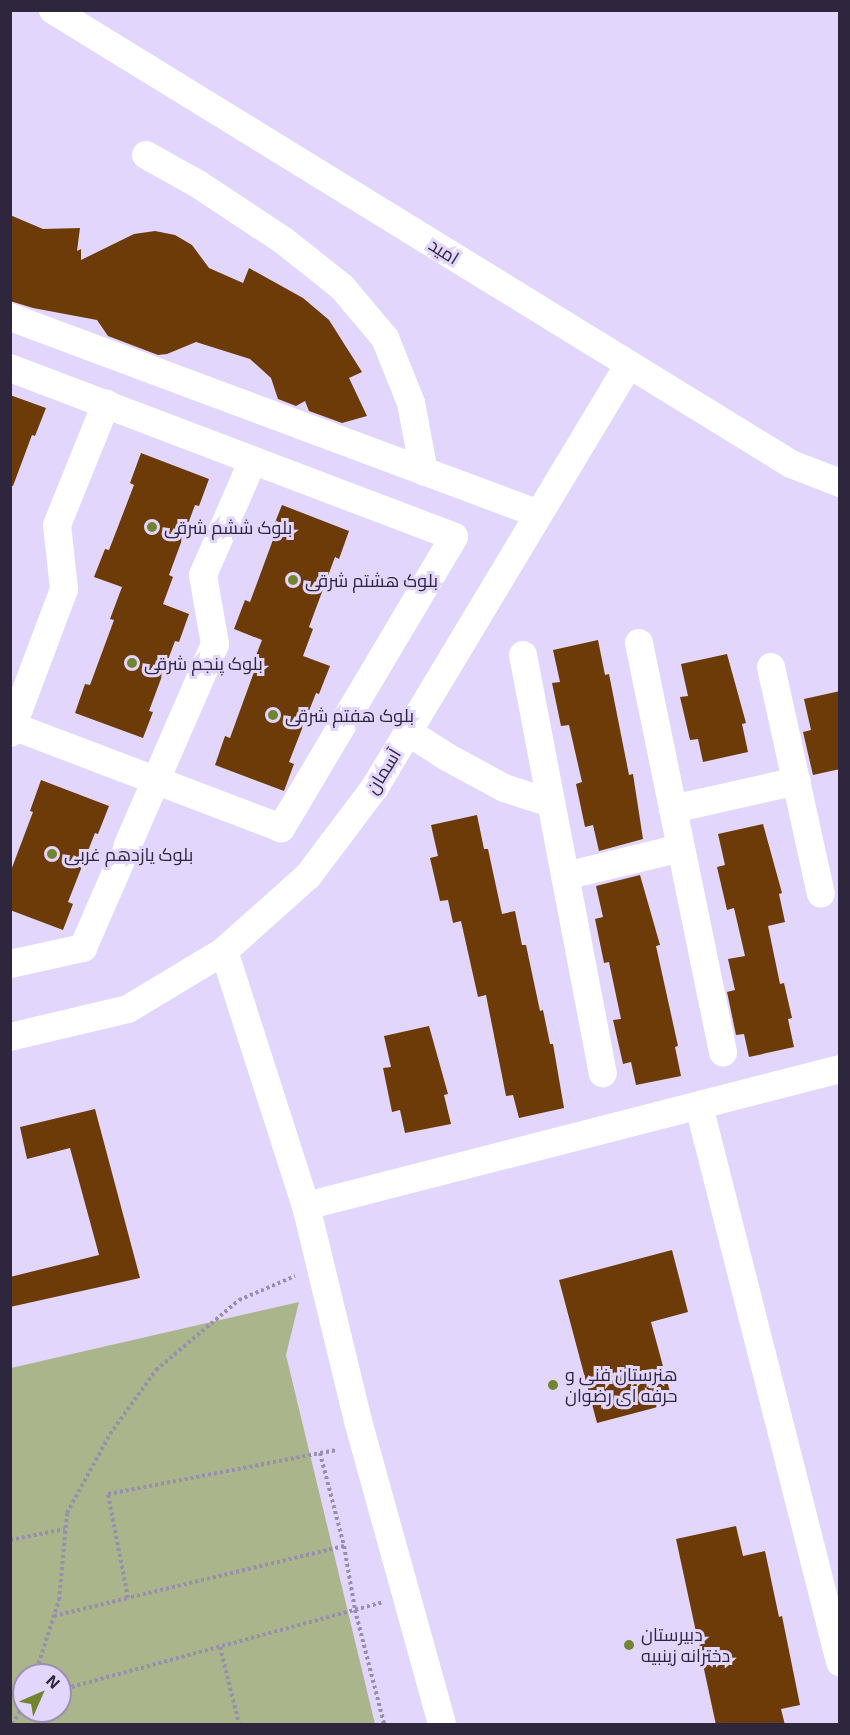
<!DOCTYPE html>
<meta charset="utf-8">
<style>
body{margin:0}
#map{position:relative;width:850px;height:1735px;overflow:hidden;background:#e2d6fc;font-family:"Exo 2",Cairo,sans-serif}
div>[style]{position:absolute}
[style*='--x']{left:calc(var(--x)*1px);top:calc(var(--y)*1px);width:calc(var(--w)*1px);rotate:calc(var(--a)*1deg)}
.green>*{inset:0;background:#aab58c}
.building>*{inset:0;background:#6c3b08}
.path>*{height:4px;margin-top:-2px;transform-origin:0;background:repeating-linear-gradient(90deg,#988ead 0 3px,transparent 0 6px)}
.minor>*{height:28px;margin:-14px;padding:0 14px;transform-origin:14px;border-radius:14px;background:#fff}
.dots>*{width:16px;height:16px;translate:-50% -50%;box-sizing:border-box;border:3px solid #e2d6fc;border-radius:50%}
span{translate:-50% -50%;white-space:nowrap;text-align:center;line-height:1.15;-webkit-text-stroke:6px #e2d6fc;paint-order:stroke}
.street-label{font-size:18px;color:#2e263d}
.poi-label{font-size:18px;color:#2e263d}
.left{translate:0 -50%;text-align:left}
.frame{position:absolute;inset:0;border:12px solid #2e263d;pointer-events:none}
.north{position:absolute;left:12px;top:1663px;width:60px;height:60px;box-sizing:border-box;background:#e2d6fc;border:2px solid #9a90b0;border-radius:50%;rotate:45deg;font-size:16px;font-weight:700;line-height:24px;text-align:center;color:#2e263d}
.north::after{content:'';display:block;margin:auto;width:21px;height:27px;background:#728332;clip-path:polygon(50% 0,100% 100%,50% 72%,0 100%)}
</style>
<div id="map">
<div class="green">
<i style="clip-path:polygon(evenodd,299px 1302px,286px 1355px,375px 1724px,11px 1724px,11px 1368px,299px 1302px,24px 1675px,60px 1675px,60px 1711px,24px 1711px,24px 1675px)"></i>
</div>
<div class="building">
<i style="clip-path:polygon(10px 215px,43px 229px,80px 228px,77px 251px,81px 249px,81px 260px,134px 234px,155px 231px,175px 235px,192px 245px,209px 268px,243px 283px,249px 268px,303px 298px,329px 320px,362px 372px,349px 378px,367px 416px,342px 423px,309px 411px,305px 401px,296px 406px,278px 399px,271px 378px,250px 359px,196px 342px,167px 354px,158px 355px,108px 336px,97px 320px,33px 308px,10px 301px)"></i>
<i style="clip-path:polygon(10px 395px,46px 408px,35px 436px,32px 435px,13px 486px,10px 485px)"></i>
<i style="clip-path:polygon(141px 453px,209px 479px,199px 506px,195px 505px,169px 575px,173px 577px,163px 604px,189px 614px,179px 642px,175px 641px,149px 711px,153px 712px,143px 738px,75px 713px,85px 684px,90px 685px,114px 620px,110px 619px,122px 587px,94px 577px,105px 549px,109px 550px,134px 485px,130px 483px)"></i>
<i style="clip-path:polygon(282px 505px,349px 531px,339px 559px,335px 557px,309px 627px,313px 629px,303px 656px,330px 666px,319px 694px,316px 693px,289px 762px,294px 764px,284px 791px,215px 765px,225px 736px,230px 738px,254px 672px,250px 671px,262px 640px,234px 629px,245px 600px,250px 602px,274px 537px,270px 535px)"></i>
<i style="clip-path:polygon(598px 640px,605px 675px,609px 674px,629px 775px,633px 774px,643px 839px,599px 851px,593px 825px,585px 827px,576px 784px,582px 782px,569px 725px,561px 726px,552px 683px,560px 682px,553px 650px)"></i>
<i style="clip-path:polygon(727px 654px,746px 723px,742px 724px,748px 752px,703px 762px,698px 739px,690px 740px,680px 697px,688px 696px,681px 664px)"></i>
<i style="clip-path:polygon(840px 691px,840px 769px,813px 775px,803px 732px,811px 730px,804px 699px)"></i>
<i style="clip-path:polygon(41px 780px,109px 806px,98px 834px,95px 833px,68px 902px,73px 904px,63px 930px,10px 910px,10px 873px,33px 812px,30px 811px)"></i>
<i style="clip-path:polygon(477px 815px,484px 849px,488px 849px,502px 914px,515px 911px,522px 945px,526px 945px,540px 1011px,543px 1010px,550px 1044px,553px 1044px,564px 1108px,519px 1118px,513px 1095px,506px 1096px,486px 995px,478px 997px,461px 921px,453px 923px,448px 900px,440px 901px,430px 858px,438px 856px,431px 825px)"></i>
<i style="clip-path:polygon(763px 824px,782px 893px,779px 894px,785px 922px,768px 926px,780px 984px,784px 983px,792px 1018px,788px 1019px,794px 1047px,749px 1057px,744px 1034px,736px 1035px,727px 992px,735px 990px,728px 959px,745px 956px,734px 908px,727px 910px,717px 867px,725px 865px,718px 834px)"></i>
<i style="clip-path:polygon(640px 875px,660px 945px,656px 946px,678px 1046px,675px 1047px,681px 1076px,636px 1085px,631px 1062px,623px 1064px,613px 1020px,621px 1019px,609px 962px,604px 963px,595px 919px,603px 917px,596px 886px)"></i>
<i style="clip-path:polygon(429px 1026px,448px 1094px,444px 1095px,451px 1124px,405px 1133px,400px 1110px,392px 1112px,383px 1068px,391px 1067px,384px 1036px)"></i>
<i style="clip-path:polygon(95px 1109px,140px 1278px,10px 1307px,10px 1277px,99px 1255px,70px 1148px,27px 1159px,20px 1127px)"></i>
<i style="clip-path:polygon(672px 1250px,688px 1312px,651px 1322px,673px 1403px,597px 1423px,559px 1280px)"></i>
<i style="clip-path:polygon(736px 1526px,743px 1556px,765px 1551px,779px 1617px,782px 1616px,800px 1705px,781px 1709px,785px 1725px,716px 1725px,676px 1539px)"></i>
</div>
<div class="path">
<i style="--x:320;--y:1453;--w:96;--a:75.5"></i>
<i style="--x:344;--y:1546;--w:222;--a:166.5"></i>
<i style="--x:128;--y:1598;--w:106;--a:-100.9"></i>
<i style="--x:108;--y:1494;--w:216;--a:-10.9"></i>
<i style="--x:320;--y:1453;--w:17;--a:-10"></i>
<i style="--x:10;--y:1540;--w:56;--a:-11.3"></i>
<i style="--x:344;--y:1546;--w:65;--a:80.2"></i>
<i style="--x:355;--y:1610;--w:118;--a:75.7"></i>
<i style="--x:54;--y:1616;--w:76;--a:-13.7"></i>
<i style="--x:220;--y:1647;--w:79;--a:76.1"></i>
<i style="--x:35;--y:1675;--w:79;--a:-72.3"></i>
<i style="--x:59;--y:1600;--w:87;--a:-84.7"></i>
<i style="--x:67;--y:1513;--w:90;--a:-61.4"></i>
<i style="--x:110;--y:1434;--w:79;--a:-54.3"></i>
<i style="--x:156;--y:1370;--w:109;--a:-40.1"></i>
<i style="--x:239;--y:1300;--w:61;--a:-23.2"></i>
<i style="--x:60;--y:1690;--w:333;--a:-15.2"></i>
<i style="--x:10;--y:1710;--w:5;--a:90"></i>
<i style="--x:45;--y:1711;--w:13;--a:77"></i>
<i style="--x:12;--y:1724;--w:22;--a:-58"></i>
</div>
<div class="minor">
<i style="--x:53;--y:10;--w:866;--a:31.6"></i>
<i style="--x:791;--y:464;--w:53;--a:21.2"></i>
<i style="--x:146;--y:155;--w:60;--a:29.1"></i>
<i style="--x:198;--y:184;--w:103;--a:33.5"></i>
<i style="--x:284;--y:241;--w:74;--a:38.4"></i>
<i style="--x:342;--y:287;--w:67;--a:49.9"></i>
<i style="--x:385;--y:338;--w:70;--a:68.2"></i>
<i style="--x:411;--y:403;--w:70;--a:79.3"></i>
<i style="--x:10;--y:317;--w:564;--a:20.43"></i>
<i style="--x:10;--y:368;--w:475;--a:20.8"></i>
<i style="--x:454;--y:537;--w:339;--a:120.7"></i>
<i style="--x:281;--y:828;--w:290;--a:-159.2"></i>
<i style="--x:639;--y:643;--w:418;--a:78.4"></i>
<i style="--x:523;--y:655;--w:426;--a:79.2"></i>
<i style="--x:771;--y:667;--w:232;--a:77.6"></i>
<i style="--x:408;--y:732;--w:46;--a:32.7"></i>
<i style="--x:447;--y:757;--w:65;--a:28.5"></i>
<i style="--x:504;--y:788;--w:49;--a:17.7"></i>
<i style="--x:10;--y:733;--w:154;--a:-69.4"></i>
<i style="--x:64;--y:589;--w:64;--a:-96.2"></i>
<i style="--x:57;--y:525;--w:131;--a:-68"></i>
<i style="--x:673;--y:809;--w:127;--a:-12.7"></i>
<i style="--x:565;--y:876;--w:119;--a:-13.6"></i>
<i style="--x:224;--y:951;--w:268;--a:72.2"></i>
<i style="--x:306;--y:1206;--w:221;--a:76.4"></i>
<i style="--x:358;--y:1421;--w:314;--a:74.5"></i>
<i style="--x:10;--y:964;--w:75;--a:-12.4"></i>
<i style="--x:83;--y:948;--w:331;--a:-66.5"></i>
<i style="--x:215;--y:644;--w:70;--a:-99.9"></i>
<i style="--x:203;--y:575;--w:125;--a:-66.5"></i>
<i style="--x:10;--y:1037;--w:121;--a:-13.3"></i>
<i style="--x:128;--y:1009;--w:112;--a:-31.1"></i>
<i style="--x:224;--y:951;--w:113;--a:-41.8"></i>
<i style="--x:308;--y:876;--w:111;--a:-53"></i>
<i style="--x:375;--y:787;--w:493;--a:-59"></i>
<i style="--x:699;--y:1106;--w:574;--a:75.77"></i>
<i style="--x:306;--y:1206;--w:551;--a:-14.39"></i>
</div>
<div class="dots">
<i style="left:152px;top:527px;background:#728332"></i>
<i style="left:293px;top:580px;background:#728332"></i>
<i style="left:132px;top:663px;background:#728332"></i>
<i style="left:273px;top:715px;background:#728332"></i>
<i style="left:52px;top:854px;background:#728332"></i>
<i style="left:553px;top:1385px;background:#728332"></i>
<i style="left:629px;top:1645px;background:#728332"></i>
</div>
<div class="street-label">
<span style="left:444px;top:251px;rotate:32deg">امید</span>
<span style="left:383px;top:771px;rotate:-58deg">آسمان</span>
</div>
<div class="poi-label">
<span class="left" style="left:164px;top:527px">بلوک ششم شرقی</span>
<span class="left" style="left:305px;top:580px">بلوک هشتم شرقی</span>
<span class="left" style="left:144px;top:663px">بلوک پنجم شرقی</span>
<span class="left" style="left:285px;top:715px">بلوک هفتم شرقی</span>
<span class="left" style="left:64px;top:854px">بلوک یازدهم غربی</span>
<span class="left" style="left:565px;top:1385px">هنرستان فنی و<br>حرفه ای رضوان</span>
<span class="left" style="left:641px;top:1645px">دبیرستان<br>دخترانه زینبیه</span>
</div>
<div class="frame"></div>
<div class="north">N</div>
</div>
